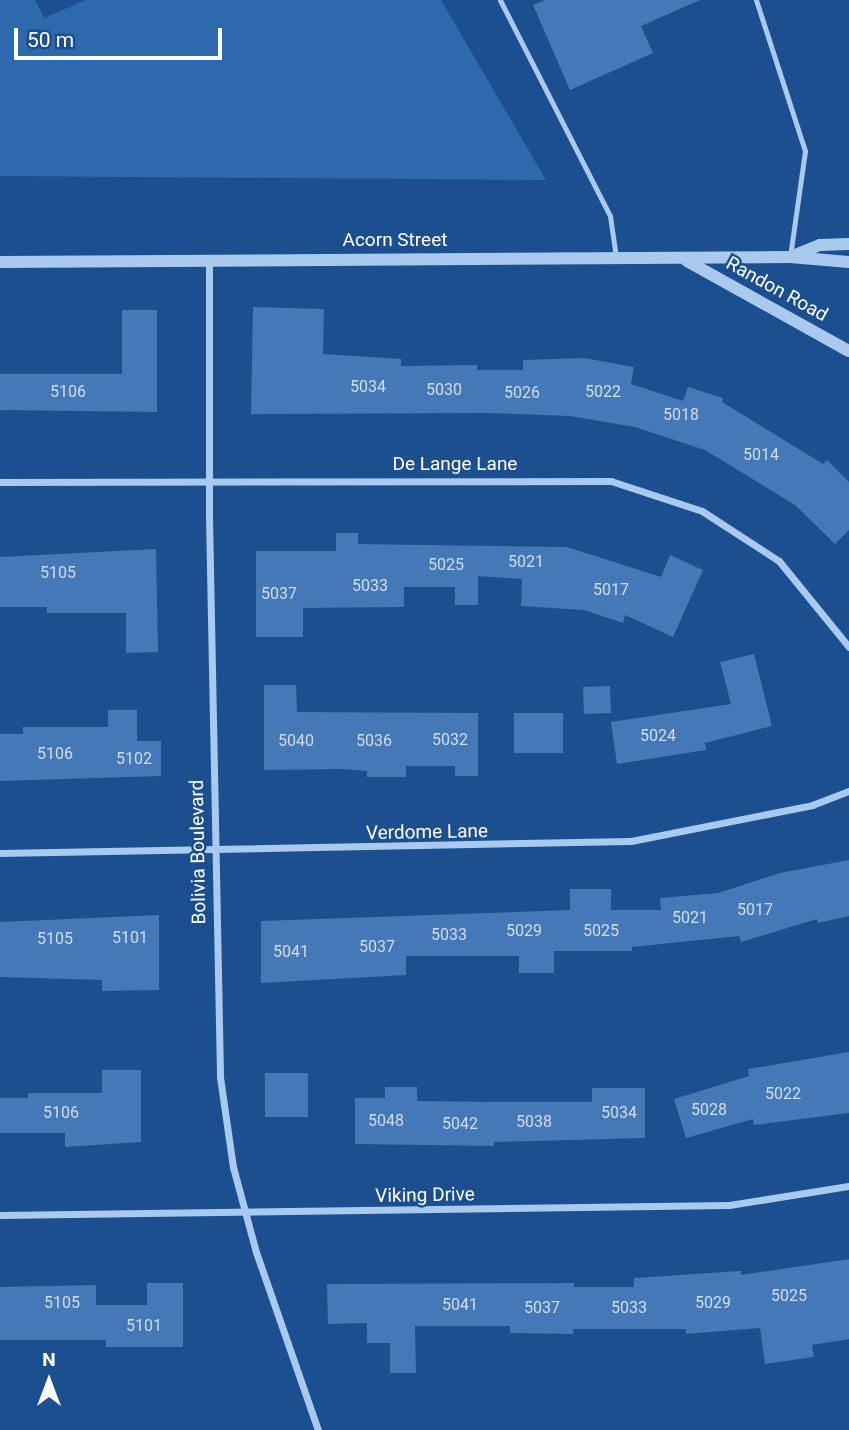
<!DOCTYPE html>
<style>
body{margin:0}
#map{position:relative;width:849px;height:1430px;overflow:hidden;background:#1b4f8f;font-family:Roboto,sans-serif}
div>[style]{position:absolute}
[style*='--x']{left:calc(var(--x)*1px);top:calc(var(--y)*1px);width:calc(var(--w)*1px);rotate:calc(var(--a)*1deg)}
.green>*{inset:0;background:#2e69ad}
.building>*{inset:0;background:#4478b7;transform-origin:0 0}
.service>*{height:5px;margin:-2.5px;padding:0 2.5px;transform-origin:2.5px;border-radius:2.5px;background:#a9c9ee}
.minor>*{height:7px;margin:-3.5px;padding:0 3.5px;transform-origin:3.5px;border-radius:3.5px;background:#a9c9ee}
.tertiary>*{height:12px;margin:-6px;padding:0 6px;transform-origin:6px;border-radius:6px;background:#a9c9ee}
span{translate:-50% -50%;white-space:nowrap;text-align:center;line-height:1.15;-webkit-text-stroke:5px #1b4f8f;paint-order:stroke}
.number-label{font-size:16px;color:#d0dded}
.number-label span{-webkit-text-stroke-width:0}
.street-label{font-size:19px;color:#fff}
.north{position:absolute;left:14px;top:1346px;width:70px;height:70px;-webkit-text-stroke:5px #1b4f8f;paint-order:stroke;rotate:0deg;font-size:19px;font-weight:700;line-height:28px;text-align:center;color:#fff}
.north::after{content:'';display:block;margin:auto;width:24px;height:32px;background:#fff;clip-path:polygon(50% 0,100% 100%,50% 72%,0 100%)}
.scale{position:absolute;left:14px;top:28px;width:208px;height:32px;box-sizing:border-box;border:4px solid #fff;border-top:0;padding-left:9px;font-size:21px;line-height:24px;white-space:nowrap;color:#fff;-webkit-text-stroke:5px #1b4f8f;paint-order:stroke}
</style>
<div id="map">
<div class="green">
<i style="clip-path:polygon(0 0,35px 0,44px 18px,86px 0,441px 0,546px 180px,0 176px)"></i>
</div>
<div class="building">
<i style="clip-path:polygon(545px 0,700px 0,641px 26px,653px 53px,570px 90px,533px 5px)"></i>
<i style="clip-path:polygon(253px 307px,324px 309px,323px 354px,401px 359px,401px 366px,477px 365px,477px 370px,523px 370px,523px 360px,584px 358px,634px 367px,631px 384px,683px 401px,688px 387px,723px 398px,722px 402px,823px 464px,827px 460px,849px 482px,849px 530px,835px 544px,795px 505px,705px 450px,635px 427px,570px 416px,488px 413px,251px 414px)"></i>
<i style="clip-path:polygon(122px 310px,157px 310px,157px 412px,0 410px,0 374px,122px 374px)"></i>
<i style="clip-path:polygon(336px 533px,358px 533px,358px 544px,567px 547px,661px 577px,670px 555px,703px 570px,673px 637px,625px 615px,623px 623px,584px 610px,521px 606px,522px 579px,478px 576px,478px 605px,455px 605px,455px 587px,404px 587px,404px 607px,303px 608px,303px 637px,256px 637px,256px 551px,336px 551px)"></i>
<i style="clip-path:polygon(156px 549px,158px 652px,126px 653px,126px 613px,47px 613px,47px 607px,0 607px,0 557px)"></i>
<i style="clip-path:polygon(754px 654px,772px 726px,705px 743px,706px 750px,617px 764px,611px 722px,731px 704px,720px 662px)"></i>
<i style="clip-path:polygon(264px 685px,296px 685px,297px 712px,478px 713px,478px 776px,455px 776px,455px 766px,406px 766px,406px 777px,367px 777px,367px 771px,342px 769px,264px 770px)"></i>
<i style="left:610px;top:686px;width:27px;height:27px;rotate:88deg"></i>
<i style="clip-path:polygon(108px 710px,137px 710px,137px 741px,161px 741px,161px 776px,0 781px,0 734px,23px 734px,23px 727px,108px 727px)"></i>
<i style="left:514px;top:713px;width:49px;height:40px"></i>
<i style="clip-path:polygon(849px 860px,849px 916px,818px 923px,817px 919px,741px 942px,739px 936px,632px 947px,632px 951px,554px 951px,554px 973px,519px 973px,519px 956px,406px 956px,406px 975px,261px 983px,261px 921px,570px 910px,570px 889px,611px 889px,611px 910px,661px 910px,660px 898px,718px 893px,780px 873px)"></i>
<i style="clip-path:polygon(159px 915px,159px 990px,102px 991px,102px 980px,0 977px,0 922px)"></i>
<i style="clip-path:polygon(849px 1052px,849px 1113px,754px 1125px,753px 1119px,686px 1138px,674px 1099px,749px 1076px,748px 1069px)"></i>
<i style="clip-path:polygon(102px 1070px,141px 1070px,141px 1142px,65px 1147px,65px 1133px,0 1133px,0 1098px,28px 1098px,28px 1093px,102px 1093px)"></i>
<i style="left:265px;top:1073px;width:43px;height:44px"></i>
<i style="clip-path:polygon(385px 1087px,417px 1087px,417px 1101px,494px 1102px,592px 1102px,592px 1088px,645px 1088px,645px 1138px,494px 1142px,494px 1146px,355px 1144px,355px 1098px,385px 1098px)"></i>
<i style="clip-path:polygon(849px 1259px,849px 1339px,812px 1345px,814px 1357px,765px 1364px,760px 1328px,686px 1334px,686px 1329px,573px 1329px,573px 1334px,510px 1333px,510px 1326px,415px 1326px,416px 1373px,390px 1373px,390px 1343px,367px 1343px,367px 1323px,328px 1324px,327px 1284px,574px 1283px,574px 1287px,634px 1287px,634px 1278px,741px 1271px,741px 1275px)"></i>
<i style="clip-path:polygon(147px 1283px,183px 1283px,183px 1347px,106px 1347px,106px 1340px,0 1340px,0 1287px,96px 1285px,96px 1305px,147px 1305px)"></i>
</div>
<div class="service">
<i style="--x:500;--y:0;--w:242;--a:63"></i>
<i style="--x:610;--y:216;--w:41;--a:81.7"></i>
<i style="--x:756;--y:0;--w:159;--a:72"></i>
<i style="--x:805;--y:151;--w:107;--a:98.1"></i>
</div>
<div class="minor">
<i style="--x:209;--y:259;--w:258;--a:90"></i>
<i style="--x:209;--y:517;--w:560;--a:88.87"></i>
<i style="--x:220;--y:1077;--w:91;--a:81.8"></i>
<i style="--x:233;--y:1167;--w:88;--a:74.9"></i>
<i style="--x:256;--y:1252;--w:188;--a:70.8"></i>
<i style="--x:0;--y:482;--w:611;--a:-0.09"></i>
<i style="--x:611;--y:481;--w:96;--a:18.2"></i>
<i style="--x:702;--y:511;--w:92;--a:33"></i>
<i style="--x:779;--y:561;--w:111;--a:50.9"></i>
<i style="--x:0;--y:853;--w:631;--a:-1.09"></i>
<i style="--x:631;--y:841;--w:185;--a:-11.2"></i>
<i style="--x:812;--y:805;--w:40;--a:-21"></i>
<i style="--x:0;--y:1215;--w:729;--a:-0.79"></i>
<i style="--x:729;--y:1205;--w:121;--a:-9"></i>
</div>
<div class="tertiary">
<i style="--x:790;--y:257;--w:32;--a:-22"></i>
<i style="--x:820;--y:245;--w:29;--a:-2"></i>
<i style="--x:687;--y:261;--w:185;--a:29.1"></i>
<i style="--x:0;--y:262;--w:790;--a:-0.36"></i>
<i style="--x:790;--y:257;--w:59;--a:4.8"></i>
</div>
<div class="number-label">
<span style="left:368px;top:387px">5034</span>
<span style="left:444px;top:390px">5030</span>
<span style="left:68px;top:392px">5106</span>
<span style="left:603px;top:392px">5022</span>
<span style="left:522px;top:393px">5026</span>
<span style="left:681px;top:415px">5018</span>
<span style="left:761px;top:455px">5014</span>
<span style="left:526px;top:562px">5021</span>
<span style="left:446px;top:565px">5025</span>
<span style="left:58px;top:573px">5105</span>
<span style="left:370px;top:586px">5033</span>
<span style="left:611px;top:590px">5017</span>
<span style="left:279px;top:594px">5037</span>
<span style="left:658px;top:736px">5024</span>
<span style="left:450px;top:740px">5032</span>
<span style="left:296px;top:741px">5040</span>
<span style="left:374px;top:741px">5036</span>
<span style="left:55px;top:754px">5106</span>
<span style="left:134px;top:759px">5102</span>
<span style="left:755px;top:910px">5017</span>
<span style="left:690px;top:918px">5021</span>
<span style="left:524px;top:931px">5029</span>
<span style="left:601px;top:931px">5025</span>
<span style="left:449px;top:935px">5033</span>
<span style="left:130px;top:938px">5101</span>
<span style="left:55px;top:939px">5105</span>
<span style="left:377px;top:947px">5037</span>
<span style="left:291px;top:952px">5041</span>
<span style="left:783px;top:1094px">5022</span>
<span style="left:709px;top:1110px">5028</span>
<span style="left:61px;top:1113px">5106</span>
<span style="left:619px;top:1113px">5034</span>
<span style="left:386px;top:1121px">5048</span>
<span style="left:534px;top:1122px">5038</span>
<span style="left:460px;top:1124px">5042</span>
<span style="left:789px;top:1296px">5025</span>
<span style="left:62px;top:1303px">5105</span>
<span style="left:713px;top:1303px">5029</span>
<span style="left:460px;top:1305px">5041</span>
<span style="left:542px;top:1308px">5037</span>
<span style="left:629px;top:1308px">5033</span>
<span style="left:144px;top:1326px">5101</span>
</div>
<div class="street-label">
<span style="left:395px;top:240px">Acorn Street</span>
<span style="left:777px;top:289px;rotate:29deg">Randon Road</span>
<span style="left:455px;top:464px">De Lange Lane</span>
<span style="left:427px;top:832px;rotate:-1deg">Verdome Lane</span>
<span style="left:198px;top:852px;rotate:-91deg">Bolivia Boulevard</span>
<span style="left:425px;top:1195px;rotate:-1deg">Viking Drive</span>
</div>
<div class="north">N</div>
<div class="scale">50 m</div>
</div>
